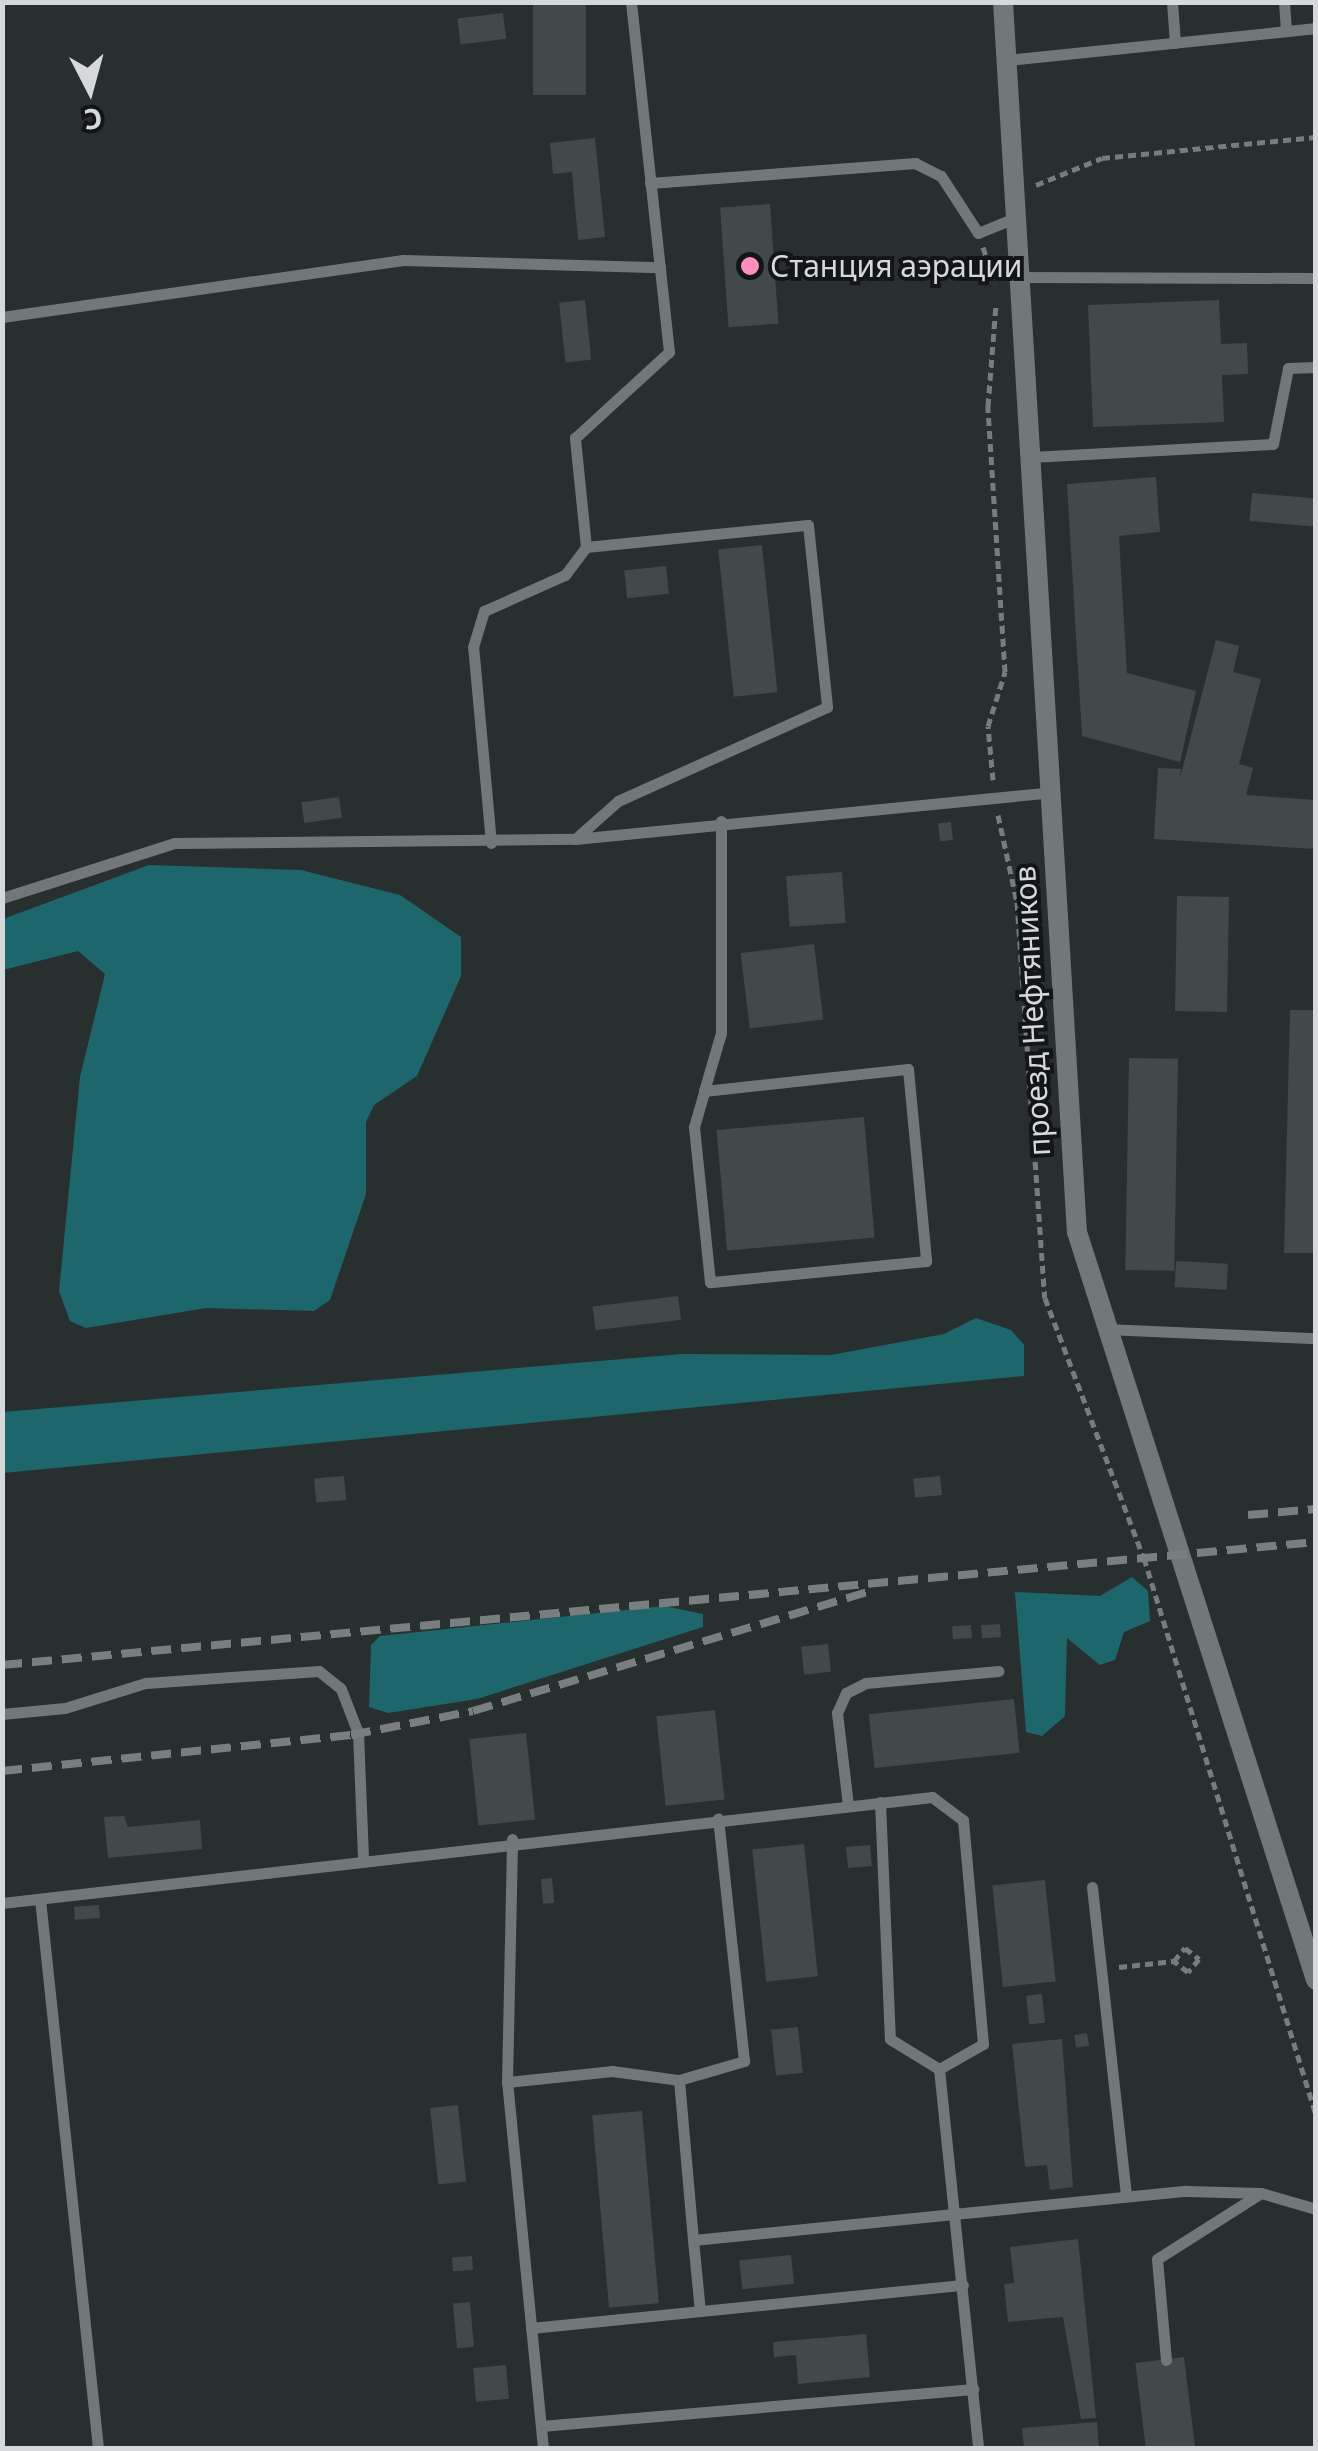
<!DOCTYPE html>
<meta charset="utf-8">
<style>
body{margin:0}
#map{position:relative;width:1318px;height:2451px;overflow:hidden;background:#282f2f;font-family:"Noto Sans",sans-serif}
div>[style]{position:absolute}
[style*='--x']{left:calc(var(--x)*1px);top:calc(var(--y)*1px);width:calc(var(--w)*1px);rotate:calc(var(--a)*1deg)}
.forest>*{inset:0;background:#1d676c}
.building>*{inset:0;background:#42494a;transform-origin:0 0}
.path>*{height:5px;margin-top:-2.5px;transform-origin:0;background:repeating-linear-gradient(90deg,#777c7d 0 8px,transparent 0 13px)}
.service>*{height:11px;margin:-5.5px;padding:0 5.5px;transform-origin:5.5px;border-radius:5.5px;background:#717879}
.minor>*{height:20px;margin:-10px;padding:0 10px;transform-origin:10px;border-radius:10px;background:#717879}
.rail>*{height:8px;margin-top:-4px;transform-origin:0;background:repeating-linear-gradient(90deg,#797f7f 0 20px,transparent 0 30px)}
.dots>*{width:28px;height:28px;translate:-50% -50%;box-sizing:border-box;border:5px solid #131617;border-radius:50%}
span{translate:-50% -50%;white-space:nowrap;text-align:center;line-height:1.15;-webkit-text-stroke:8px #131617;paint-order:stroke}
.poi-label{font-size:30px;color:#d5d9da}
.left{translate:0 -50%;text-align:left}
.street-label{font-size:30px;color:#d5d9da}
.frame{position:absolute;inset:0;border:5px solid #d5d9da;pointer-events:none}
.north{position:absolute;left:40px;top:40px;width:100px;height:100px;-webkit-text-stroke:8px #131617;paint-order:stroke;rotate:174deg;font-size:28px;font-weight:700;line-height:40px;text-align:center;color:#d5d9da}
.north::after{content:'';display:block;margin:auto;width:35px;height:45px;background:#d5d9da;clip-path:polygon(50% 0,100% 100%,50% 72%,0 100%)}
</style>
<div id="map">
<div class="forest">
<i style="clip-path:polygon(149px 865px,301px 870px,400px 895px,461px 937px,461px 976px,417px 1076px,374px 1105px,366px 1122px,366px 1194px,330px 1300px,314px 1311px,206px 1308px,86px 1328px,70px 1321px,59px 1291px,80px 1077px,105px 974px,78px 951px,3px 970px,3px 919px)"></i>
<i style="clip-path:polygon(976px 1318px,1011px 1330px,1024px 1345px,1024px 1376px,3px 1473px,3px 1412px,682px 1354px,831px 1355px,944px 1334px)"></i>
<i style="clip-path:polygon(1132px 1577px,1148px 1591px,1150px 1621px,1124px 1632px,1115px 1660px,1100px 1665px,1067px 1638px,1065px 1716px,1042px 1736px,1026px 1732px,1015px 1592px,1100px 1596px)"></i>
<i style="clip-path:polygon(664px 1606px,703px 1614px,703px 1627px,477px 1699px,388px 1713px,369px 1707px,371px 1645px,380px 1636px)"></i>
</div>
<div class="building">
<i style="left:533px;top:2px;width:53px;height:93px"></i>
<i style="left:503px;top:13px;width:26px;height:46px;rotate:83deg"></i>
<i style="clip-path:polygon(595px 138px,605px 237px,578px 240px,572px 172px,553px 174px,550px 143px)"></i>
<i style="left:770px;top:204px;width:120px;height:50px;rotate:86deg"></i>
<i style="left:585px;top:300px;width:60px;height:26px;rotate:84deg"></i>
<i style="clip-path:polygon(1219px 300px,1221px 344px,1247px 343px,1248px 374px,1222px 375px,1224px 422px,1093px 427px,1088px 305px)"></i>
<i style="clip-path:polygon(1156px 477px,1160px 532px,1119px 536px,1127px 673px,1196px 691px,1180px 762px,1082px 736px,1067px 484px)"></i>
<i style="left:1252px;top:493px;width:64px;height:28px;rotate:5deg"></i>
<i style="left:762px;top:545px;width:148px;height:44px;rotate:84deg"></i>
<i style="left:666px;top:566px;width:28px;height:42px;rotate:84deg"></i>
<i style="clip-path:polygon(1216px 640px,1239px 646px,1233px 672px,1261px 679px,1239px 764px,1253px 768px,1246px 795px,1316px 800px,1316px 849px,1154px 839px,1158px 768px,1181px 769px,1180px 778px)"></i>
<i style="left:339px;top:797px;width:21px;height:38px;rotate:82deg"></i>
<i style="left:951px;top:822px;width:18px;height:13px;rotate:84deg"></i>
<i style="left:842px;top:872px;width:51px;height:56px;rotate:86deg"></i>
<i style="left:1177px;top:896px;width:52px;height:115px;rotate:1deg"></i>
<i style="left:814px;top:944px;width:76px;height:74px;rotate:83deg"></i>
<i style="clip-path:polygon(1290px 1010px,1316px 1010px,1316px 1253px,1284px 1253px)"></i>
<i style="left:1129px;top:1058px;width:49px;height:212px;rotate:1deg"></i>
<i style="left:864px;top:1117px;width:121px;height:148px;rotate:85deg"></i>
<i style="left:1176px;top:1261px;width:52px;height:26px;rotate:3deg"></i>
<i style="left:678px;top:1296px;width:24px;height:86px;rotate:83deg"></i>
<i style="left:344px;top:1476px;width:24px;height:30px;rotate:85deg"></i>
<i style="left:940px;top:1476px;width:19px;height:27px;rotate:84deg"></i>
<i style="left:1000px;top:1624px;width:13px;height:19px;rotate:86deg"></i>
<i style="left:971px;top:1625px;width:13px;height:19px;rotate:86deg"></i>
<i style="left:828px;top:1644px;width:28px;height:27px;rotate:84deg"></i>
<i style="left:1014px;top:1699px;width:54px;height:146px;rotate:84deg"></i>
<i style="left:715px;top:1710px;width:90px;height:59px;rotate:84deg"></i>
<i style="left:526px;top:1733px;width:87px;height:57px;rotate:84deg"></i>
<i style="clip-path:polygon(104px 1817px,124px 1816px,128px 1827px,200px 1820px,202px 1849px,108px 1858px)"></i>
<i style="left:804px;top:1844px;width:133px;height:52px;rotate:84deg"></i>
<i style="left:870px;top:1845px;width:21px;height:24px;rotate:85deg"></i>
<i style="left:552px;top:1878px;width:25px;height:11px;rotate:85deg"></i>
<i style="left:1045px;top:1880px;width:102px;height:53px;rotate:84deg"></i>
<i style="left:99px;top:1905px;width:13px;height:25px;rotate:86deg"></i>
<i style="left:1042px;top:1994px;width:29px;height:16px;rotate:84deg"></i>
<i style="left:798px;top:2027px;width:46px;height:27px;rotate:84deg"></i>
<i style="left:1087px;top:2033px;width:13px;height:13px;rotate:81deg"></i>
<i style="clip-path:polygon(1062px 2039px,1073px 2187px,1050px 2190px,1047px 2165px,1025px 2167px,1012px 2044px)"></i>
<i style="left:458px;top:2105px;width:77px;height:28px;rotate:84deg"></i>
<i style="left:642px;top:2111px;width:193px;height:50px;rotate:85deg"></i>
<i style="clip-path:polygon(1078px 2239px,1096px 2418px,1081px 2419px,1063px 2317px,1008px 2322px,1004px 2284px,1014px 2283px,1010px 2247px)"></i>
<i style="left:791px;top:2255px;width:29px;height:52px;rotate:84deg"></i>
<i style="left:472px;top:2256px;width:14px;height:20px;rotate:86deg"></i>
<i style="left:470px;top:2302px;width:45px;height:17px;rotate:85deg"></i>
<i style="clip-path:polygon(866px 2334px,870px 2377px,798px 2384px,796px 2355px,774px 2357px,773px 2342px)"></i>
<i style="left:1184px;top:2357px;width:92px;height:49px;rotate:83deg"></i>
<i style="left:506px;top:2365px;width:34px;height:33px;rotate:85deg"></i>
<i style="clip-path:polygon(1097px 2422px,1099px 2448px,1024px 2448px,1022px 2428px)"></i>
</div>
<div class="path">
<i style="--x:1036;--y:185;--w:71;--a:-22.2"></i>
<i style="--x:1102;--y:158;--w:215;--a:-5.6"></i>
<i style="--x:983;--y:247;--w:39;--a:72"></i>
<i style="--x:993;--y:780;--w:54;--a:-95.3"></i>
<i style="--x:988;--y:726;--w:57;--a:-72.5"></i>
<i style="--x:1005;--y:672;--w:267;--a:-93.7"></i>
<i style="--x:988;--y:406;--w:101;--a:-85.5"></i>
<i style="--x:998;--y:815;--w:89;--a:77.7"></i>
<i style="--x:1017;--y:902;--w:397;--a:86"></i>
<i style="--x:1045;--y:1298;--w:278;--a:69.2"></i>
<i style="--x:1144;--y:1558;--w:583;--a:72.84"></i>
<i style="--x:1119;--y:1967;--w:55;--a:-6.2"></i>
<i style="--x:1174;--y:1961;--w:17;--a:-50"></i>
<i style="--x:1185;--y:1948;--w:18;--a:38"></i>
<i style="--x:1199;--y:1959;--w:17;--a:130"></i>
<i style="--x:1188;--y:1972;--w:18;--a:-142"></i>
</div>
<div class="service">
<i style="--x:1172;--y:2;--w:41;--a:85.8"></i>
<i style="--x:1284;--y:2;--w:28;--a:86"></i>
<i style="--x:1007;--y:60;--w:311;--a:-5.9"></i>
<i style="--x:650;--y:183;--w:266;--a:-4.3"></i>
<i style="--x:915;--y:163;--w:29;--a:27"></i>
<i style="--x:941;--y:176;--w:68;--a:57"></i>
<i style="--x:978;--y:233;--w:42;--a:-22.3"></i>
<i style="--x:1020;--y:277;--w:296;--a:0.2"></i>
<i style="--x:2;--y:317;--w:405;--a:-8.1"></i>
<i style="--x:403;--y:260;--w:257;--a:1.6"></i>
<i style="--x:1031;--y:457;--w:242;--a:-3.1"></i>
<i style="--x:1273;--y:444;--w:77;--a:-78.8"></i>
<i style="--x:1288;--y:368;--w:28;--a:-2"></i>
<i style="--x:586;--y:547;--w:110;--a:-95.8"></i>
<i style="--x:575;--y:438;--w:127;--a:-42.5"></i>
<i style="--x:669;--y:352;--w:352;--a:-96.2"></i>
<i style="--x:491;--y:843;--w:197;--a:-95.2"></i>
<i style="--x:473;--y:647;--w:38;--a:-73"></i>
<i style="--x:484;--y:611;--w:89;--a:-24"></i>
<i style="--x:565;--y:575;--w:35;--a:-53"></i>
<i style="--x:586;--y:547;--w:223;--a:-5.7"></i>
<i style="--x:808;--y:525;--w:183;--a:84"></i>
<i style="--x:827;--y:707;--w:229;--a:155.8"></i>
<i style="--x:618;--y:801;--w:57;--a:138.5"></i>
<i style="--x:2;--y:898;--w:181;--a:-17.7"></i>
<i style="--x:174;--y:843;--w:401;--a:-0.6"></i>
<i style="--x:575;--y:839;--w:479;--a:-5.6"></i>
<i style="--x:704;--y:1091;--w:205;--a:-6.2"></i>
<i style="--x:908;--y:1069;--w:193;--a:84.6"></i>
<i style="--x:926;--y:1261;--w:217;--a:174.4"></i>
<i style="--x:710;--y:1282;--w:156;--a:-95.9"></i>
<i style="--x:694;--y:1127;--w:37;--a:-74"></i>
<i style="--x:704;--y:1091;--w:60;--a:-73.7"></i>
<i style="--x:721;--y:1033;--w:212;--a:-90"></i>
<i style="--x:1106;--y:1329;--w:210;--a:2.5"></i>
<i style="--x:2;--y:1714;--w:63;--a:-5.4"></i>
<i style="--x:65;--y:1708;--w:85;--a:-17.2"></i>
<i style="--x:146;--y:1683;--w:173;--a:-4"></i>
<i style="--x:319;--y:1671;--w:28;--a:39"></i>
<i style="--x:341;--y:1689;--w:47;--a:68.9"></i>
<i style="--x:358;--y:1733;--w:125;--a:87.7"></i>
<i style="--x:880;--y:1802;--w:237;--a:87.6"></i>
<i style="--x:890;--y:2039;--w:57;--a:31.5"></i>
<i style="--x:848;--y:1805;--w:93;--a:-96.8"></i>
<i style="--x:837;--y:1713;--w:22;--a:-66"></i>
<i style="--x:846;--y:1693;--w:22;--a:-27"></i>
<i style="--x:866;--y:1683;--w:133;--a:-5.2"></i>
<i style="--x:1092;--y:1887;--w:309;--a:83.7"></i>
<i style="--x:40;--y:1899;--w:552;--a:83.97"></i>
<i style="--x:2;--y:1903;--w:936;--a:-6.5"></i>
<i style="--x:932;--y:1797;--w:39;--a:37"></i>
<i style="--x:963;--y:1820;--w:225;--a:84.9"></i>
<i style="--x:983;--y:2044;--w:51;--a:150.4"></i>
<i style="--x:939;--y:2069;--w:381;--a:84.1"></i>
<i style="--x:679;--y:2080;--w:68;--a:-16.3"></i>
<i style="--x:744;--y:2061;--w:244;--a:-96.1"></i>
<i style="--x:507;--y:2082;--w:243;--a:-88.8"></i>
<i style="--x:693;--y:2240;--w:71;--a:84.4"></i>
<i style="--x:531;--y:2328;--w:434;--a:-5.7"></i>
<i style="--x:1166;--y:2360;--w:101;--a:-95.1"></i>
<i style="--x:1157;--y:2259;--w:123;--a:-32.4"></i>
<i style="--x:541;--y:2426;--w:434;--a:-4.9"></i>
<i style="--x:543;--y:2448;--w:368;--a:-95.6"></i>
<i style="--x:507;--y:2082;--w:106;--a:-6"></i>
<i style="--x:612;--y:2071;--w:68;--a:7.7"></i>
<i style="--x:679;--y:2080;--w:161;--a:85"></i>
<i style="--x:693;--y:2240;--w:495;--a:-5.7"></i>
<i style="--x:1186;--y:2191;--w:75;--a:1.5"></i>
<i style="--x:1261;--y:2193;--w:57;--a:16.2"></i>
</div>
<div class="minor">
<i style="--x:1003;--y:2;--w:1232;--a:86.56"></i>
<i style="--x:1077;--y:1232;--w:785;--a:72.28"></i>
</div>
<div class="rail">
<i style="--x:1248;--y:1515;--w:68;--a:-5"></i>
<i style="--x:2;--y:1665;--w:1320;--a:-5.35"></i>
<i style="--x:2;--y:1771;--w:351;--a:-5.9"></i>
<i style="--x:351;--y:1735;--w:124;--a:-11.1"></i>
<i style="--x:473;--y:1711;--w:411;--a:-16.8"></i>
</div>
<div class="dots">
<i style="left:750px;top:266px;background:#fe8ebc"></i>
</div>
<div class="poi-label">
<span class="left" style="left:770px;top:266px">Станция аэрации</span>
</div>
<div class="street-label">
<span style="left:1032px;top:1011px;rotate:-93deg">проезд Нефтяников</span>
</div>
<div class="frame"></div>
<div class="north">С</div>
</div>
